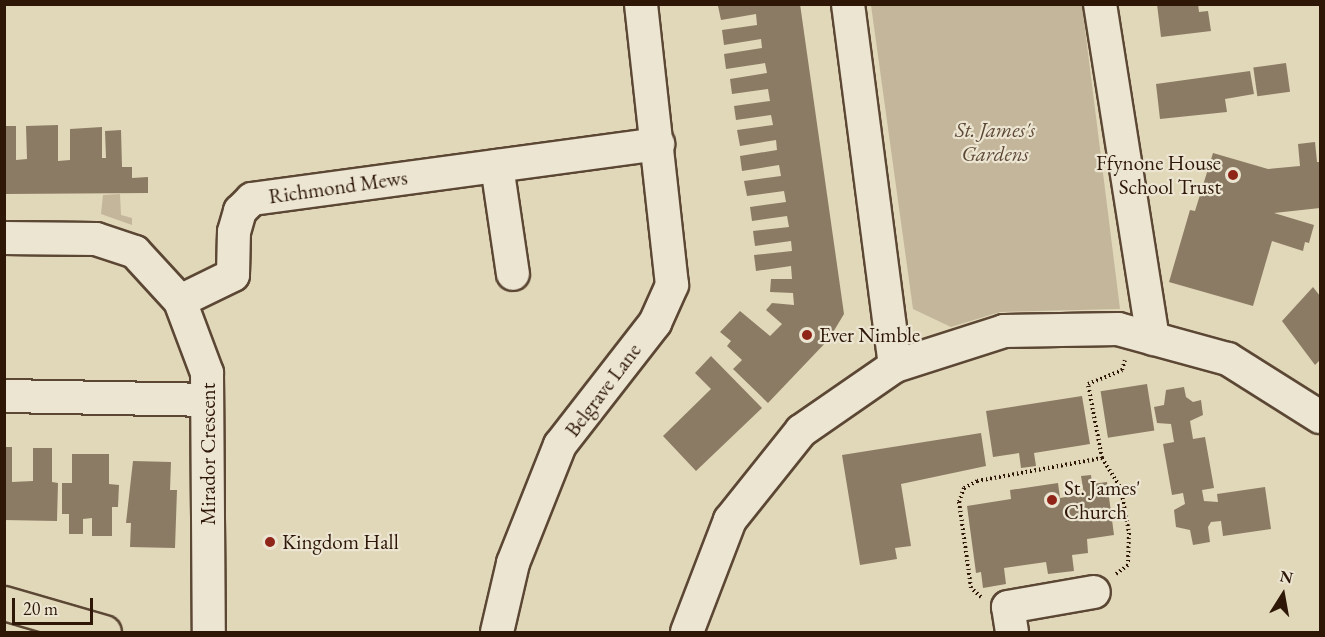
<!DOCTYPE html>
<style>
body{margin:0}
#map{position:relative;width:1325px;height:637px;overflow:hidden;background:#e1d7b9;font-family:"EB Garamond",serif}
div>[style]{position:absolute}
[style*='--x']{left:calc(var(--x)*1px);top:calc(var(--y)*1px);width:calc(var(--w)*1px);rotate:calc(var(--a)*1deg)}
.green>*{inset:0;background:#c3b69b}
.building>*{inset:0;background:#8b7b64;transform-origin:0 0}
.path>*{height:4px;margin-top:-2px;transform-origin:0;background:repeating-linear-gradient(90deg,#2e1707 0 1.5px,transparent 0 4.5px)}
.roads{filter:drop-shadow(2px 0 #5b4734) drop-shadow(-2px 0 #5b4734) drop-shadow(0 2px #5b4734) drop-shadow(0 -2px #5b4734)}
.minor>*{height:32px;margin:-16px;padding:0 16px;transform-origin:16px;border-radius:16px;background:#ece5d2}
.major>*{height:33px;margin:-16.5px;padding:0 16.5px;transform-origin:16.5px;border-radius:16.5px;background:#e1d7b9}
.dots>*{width:16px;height:16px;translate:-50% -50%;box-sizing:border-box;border:3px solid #ece5d2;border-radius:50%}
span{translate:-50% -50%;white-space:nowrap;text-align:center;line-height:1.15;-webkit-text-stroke:4.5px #ece5d2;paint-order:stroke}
.park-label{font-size:21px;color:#5b4733;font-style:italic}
.poi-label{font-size:21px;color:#2e1707}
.right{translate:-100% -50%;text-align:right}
.left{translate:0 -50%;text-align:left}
.street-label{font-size:21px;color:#2e1707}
.frame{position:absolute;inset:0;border:6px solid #2e1707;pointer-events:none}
.north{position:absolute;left:1253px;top:565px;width:60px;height:60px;-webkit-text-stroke:4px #ece5d2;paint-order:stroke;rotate:11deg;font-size:16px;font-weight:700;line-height:24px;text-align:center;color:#2e1707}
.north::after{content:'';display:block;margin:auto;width:21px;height:27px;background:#2e1707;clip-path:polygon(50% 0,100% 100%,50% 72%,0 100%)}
.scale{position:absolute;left:12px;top:598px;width:81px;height:27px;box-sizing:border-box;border:3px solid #2e1707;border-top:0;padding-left:8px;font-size:18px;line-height:21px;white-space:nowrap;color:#2e1707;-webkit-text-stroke:4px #ece5d2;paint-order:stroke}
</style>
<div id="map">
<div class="green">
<i style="clip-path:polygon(871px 5px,1082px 5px,1120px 309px,1000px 312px,951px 327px,913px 309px)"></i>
<i style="clip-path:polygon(120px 194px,121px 215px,132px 218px,132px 225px,101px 214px,103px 195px)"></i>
</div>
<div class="building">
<i style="clip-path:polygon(800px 4px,844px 314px,829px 339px,768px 403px,733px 369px,742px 360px,727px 346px,731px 341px,720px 332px,740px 311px,770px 336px,782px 324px,766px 310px,772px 303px,794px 305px,793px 293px,770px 292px,771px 279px,792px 279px,791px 266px,756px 271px,754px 255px,792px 251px,791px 241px,755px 246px,753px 231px,789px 227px,787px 216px,752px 221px,750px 207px,786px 202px,784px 191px,747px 196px,744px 181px,781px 176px,779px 165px,742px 171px,740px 156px,777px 150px,776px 140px,740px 146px,737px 130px,773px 125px,771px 115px,736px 120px,734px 106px,770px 101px,768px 89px,732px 94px,730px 79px,767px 73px,765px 63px,726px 69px,724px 54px,762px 48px,761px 39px,724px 45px,722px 30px,757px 25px,756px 14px,721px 20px,718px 6px)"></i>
<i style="clip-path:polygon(1157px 4px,1198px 4px,1199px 12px,1208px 11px,1211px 31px,1161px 37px)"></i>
<i style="left:1286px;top:63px;width:29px;height:33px;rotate:82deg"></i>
<i style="clip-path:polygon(1250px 71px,1254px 94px,1225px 99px,1227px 112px,1160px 119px,1156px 84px)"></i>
<i style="clip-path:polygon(58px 125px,58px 161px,70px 160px,70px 129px,102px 127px,102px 158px,106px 158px,105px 131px,121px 130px,122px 167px,132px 167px,132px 178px,148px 177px,148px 193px,4px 194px,4px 126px,16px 126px,16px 160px,27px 159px,26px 126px)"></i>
<i style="clip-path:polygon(1315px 142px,1317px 162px,1320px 162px,1320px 208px,1274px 213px,1314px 225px,1309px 243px,1305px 242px,1303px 251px,1272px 241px,1253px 306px,1169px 282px,1190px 210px,1195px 211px,1213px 153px,1268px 169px,1300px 166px,1298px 144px)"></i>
<i style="clip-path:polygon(1313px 287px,1320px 296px,1320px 360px,1315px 365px,1282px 321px)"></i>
<i style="clip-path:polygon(711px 356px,762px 408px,696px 471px,663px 436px,711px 389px,695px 373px)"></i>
<i style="left:1147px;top:384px;width:47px;height:47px;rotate:81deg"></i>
<i style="clip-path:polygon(1184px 387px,1186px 397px,1193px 402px,1201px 400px,1203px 415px,1190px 421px,1193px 439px,1205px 437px,1214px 488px,1202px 490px,1204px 501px,1218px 502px,1217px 494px,1265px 487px,1271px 529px,1223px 536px,1221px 521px,1211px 522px,1208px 527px,1210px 542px,1193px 545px,1190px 530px,1176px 527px,1174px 510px,1185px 504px,1183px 493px,1172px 495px,1163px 444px,1174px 442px,1171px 424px,1157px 423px,1154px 407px,1164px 405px,1166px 390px)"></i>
<i style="clip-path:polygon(1082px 396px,1090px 444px,1034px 453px,1036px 466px,1021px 468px,1019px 453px,993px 457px,986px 411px)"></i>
<i style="clip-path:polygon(981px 433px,986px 466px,901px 484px,911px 546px,895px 548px,897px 559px,860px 565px,842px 455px)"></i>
<i style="clip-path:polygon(4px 447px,12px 447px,12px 482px,33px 481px,33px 448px,52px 448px,52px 482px,58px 483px,57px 521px,4px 520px)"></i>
<i style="clip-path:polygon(72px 454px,109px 454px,109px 484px,119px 485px,118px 507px,112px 507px,112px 536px,92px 536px,92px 518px,83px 519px,83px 534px,69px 534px,69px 514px,62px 514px,62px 483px,72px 483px)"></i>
<i style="clip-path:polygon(133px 461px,171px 462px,170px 490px,177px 490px,175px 548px,130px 547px,131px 523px,126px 523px)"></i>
<i style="clip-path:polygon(1091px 475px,1092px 484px,1107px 482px,1114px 535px,1087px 539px,1088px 553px,1072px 555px,1074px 571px,1048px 574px,1046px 562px,1004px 568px,1006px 584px,983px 588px,981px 572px,976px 573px,967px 506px,1011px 499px,1010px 490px,1058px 483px,1060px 498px,1084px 494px,1081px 476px)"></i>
</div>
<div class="path">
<i style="--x:1102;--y:458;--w:36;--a:58"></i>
<i style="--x:1121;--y:489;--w:45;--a:79.7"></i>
<i style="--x:1129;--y:533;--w:32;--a:92"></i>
<i style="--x:1128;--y:565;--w:15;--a:143"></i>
<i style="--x:981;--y:597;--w:13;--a:-138"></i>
<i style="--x:971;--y:588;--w:87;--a:-97.9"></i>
<i style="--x:959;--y:502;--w:15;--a:-70"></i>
<i style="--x:964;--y:488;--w:15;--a:-28"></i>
<i style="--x:977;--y:481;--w:127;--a:-10.4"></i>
<i style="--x:1102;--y:458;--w:75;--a:-100.7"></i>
<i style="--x:1088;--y:384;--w:37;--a:-22"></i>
<i style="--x:1122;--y:370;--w:10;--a:-73"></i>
</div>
<div class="roads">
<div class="minor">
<i style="--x:848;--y:4;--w:365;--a:82.6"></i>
<i style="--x:1100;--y:4;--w:339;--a:81"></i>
<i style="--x:497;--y:166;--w:109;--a:81.6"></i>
<i style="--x:4;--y:238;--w:92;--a:0.6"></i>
<i style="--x:96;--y:239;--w:41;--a:18.4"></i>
<i style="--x:135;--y:252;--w:67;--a:47.4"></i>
<i style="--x:180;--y:301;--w:77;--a:69.4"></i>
<i style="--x:207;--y:373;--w:259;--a:89.6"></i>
<i style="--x:180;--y:301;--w:59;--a:-26.1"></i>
<i style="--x:233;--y:275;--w:43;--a:-88.7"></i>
<i style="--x:234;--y:232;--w:22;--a:-74"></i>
<i style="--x:240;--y:211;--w:17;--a:-45"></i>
<i style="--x:252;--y:199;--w:410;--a:-7.7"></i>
<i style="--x:4;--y:396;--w:203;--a:1.1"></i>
<i style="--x:497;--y:632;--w:71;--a:-76.9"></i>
<i style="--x:513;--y:563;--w:127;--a:-68.3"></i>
<i style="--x:560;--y:445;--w:155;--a:-52.1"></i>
<i style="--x:655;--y:323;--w:42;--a:-65.9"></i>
<i style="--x:672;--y:285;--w:283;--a:-96.3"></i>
<i style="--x:687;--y:632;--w:120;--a:-69"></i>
<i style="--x:730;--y:520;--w:114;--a:-51.4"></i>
<i style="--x:801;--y:431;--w:114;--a:-34.7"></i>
<i style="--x:895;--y:366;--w:114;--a:-17.8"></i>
<i style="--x:1004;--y:331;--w:114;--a:-1"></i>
<i style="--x:1118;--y:329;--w:114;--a:15.3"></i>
<i style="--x:1228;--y:359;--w:109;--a:32.2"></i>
<i style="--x:1012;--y:632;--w:25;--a:-99"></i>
<i style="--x:1008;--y:607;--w:87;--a:-9.9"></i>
</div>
<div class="major">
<i style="--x:4;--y:603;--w:104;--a:16.2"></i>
</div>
</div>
<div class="dots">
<i style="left:1233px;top:175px;background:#8f2418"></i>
<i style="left:807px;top:335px;background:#8f2418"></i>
<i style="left:1052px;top:500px;background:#8f2418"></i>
<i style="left:270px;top:542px;background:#8f2418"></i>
</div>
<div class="park-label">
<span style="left:995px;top:142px">St. James's<br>Gardens</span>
</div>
<div class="poi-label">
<span class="right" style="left:1221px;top:175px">Ffynone House<br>School Trust</span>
<span class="left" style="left:819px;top:335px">Ever Nimble</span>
<span class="left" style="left:1064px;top:500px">St. James'<br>Church</span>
<span class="left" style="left:282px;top:542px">Kingdom Hall</span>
</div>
<div class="street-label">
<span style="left:338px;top:187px;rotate:-8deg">Richmond Mews</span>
<span style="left:603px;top:390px;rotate:-53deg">Belgrave Lane</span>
<span style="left:208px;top:454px;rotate:-90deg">Mirador Crescent</span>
</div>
<div class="frame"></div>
<div class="north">N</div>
<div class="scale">20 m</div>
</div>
